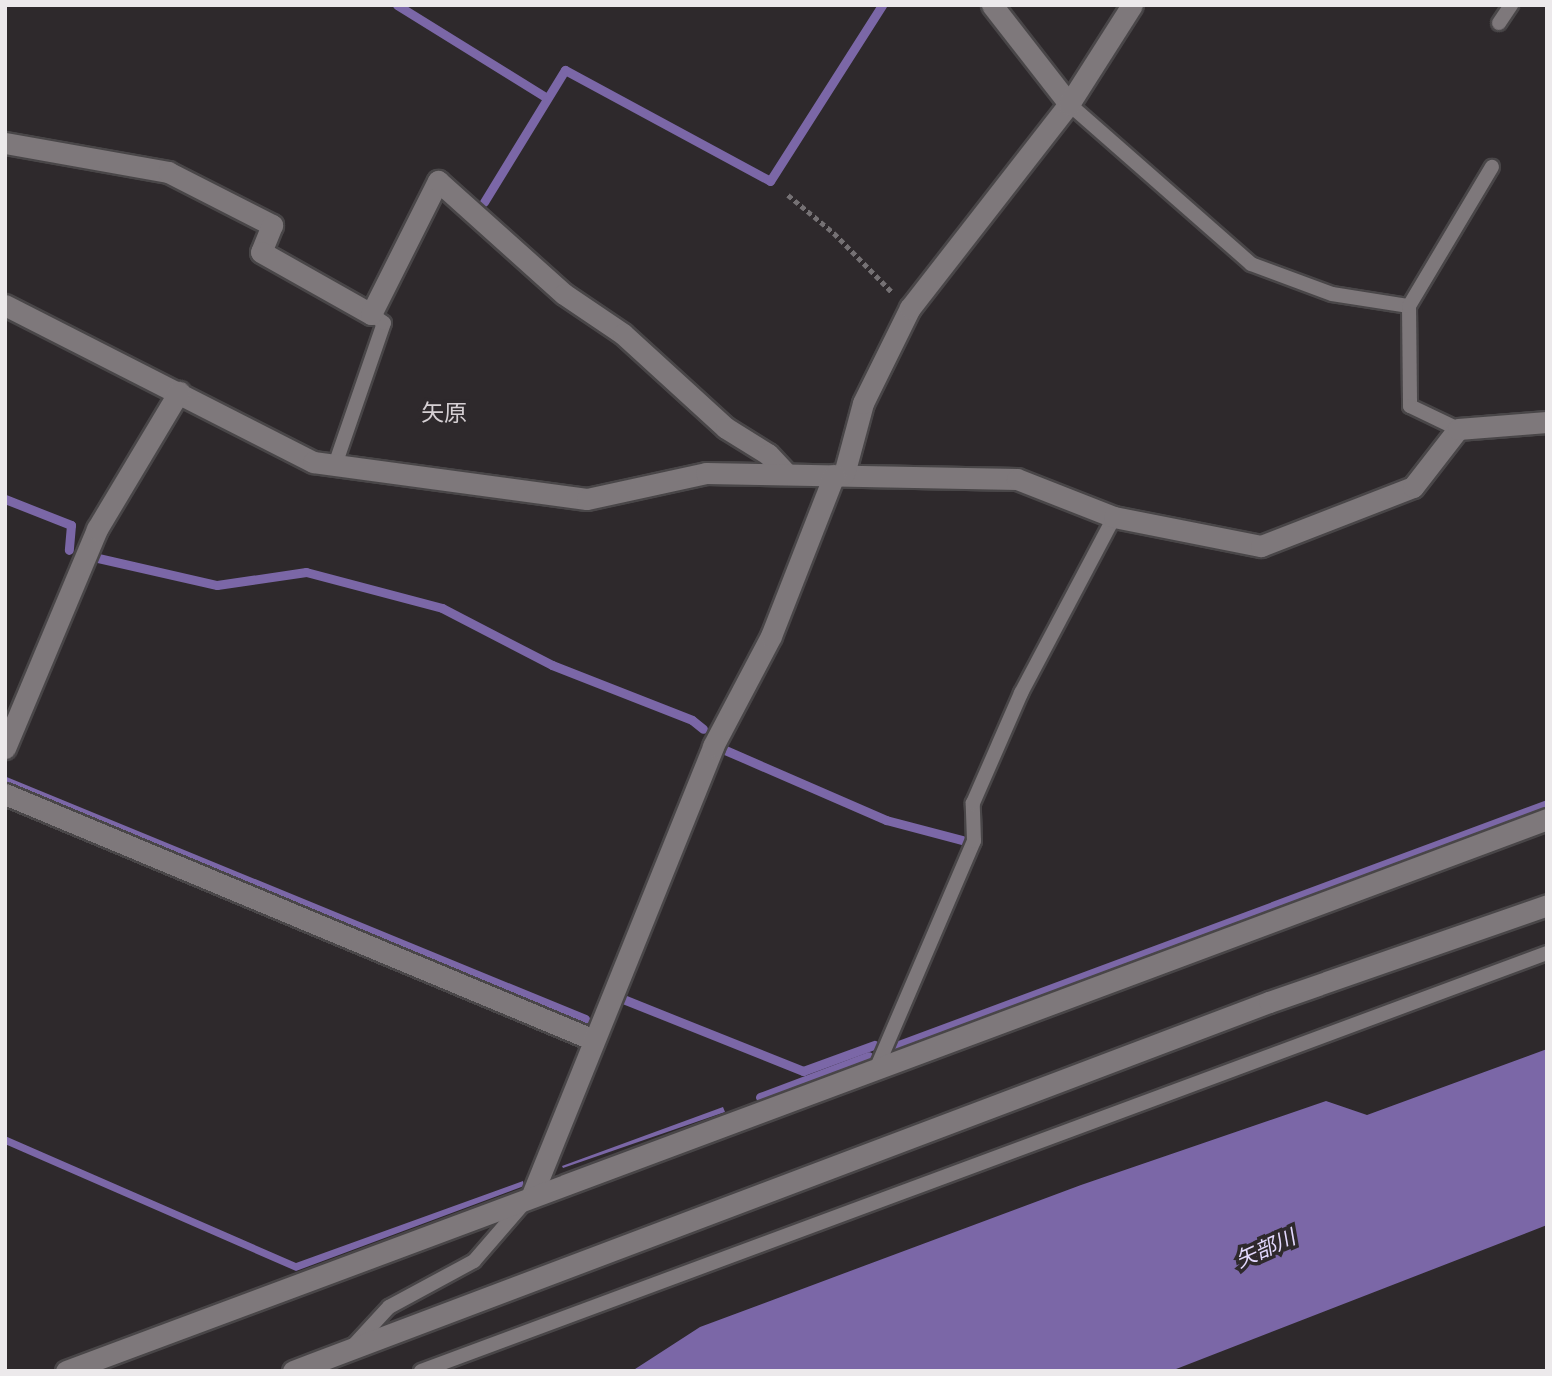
<!DOCTYPE html>
<meta charset="utf-8">
<style>
body{margin:0}
#map{position:relative;width:1552px;height:1376px;overflow:hidden;background:#2e292c;font-family:"Open Sans","Noto Sans JP",sans-serif}
div>[style]{position:absolute}
[style*='--x']{left:calc(var(--x)*1px);top:calc(var(--y)*1px);width:calc(var(--w)*1px);rotate:calc(var(--a)*1deg)}
.water>*{inset:0;background:#7b67a7}
.stream>*{height:9px;margin:-4.5px;padding:0 4.5px;transform-origin:4.5px;border-radius:4.5px;background:#7b67a7}
.path>*{height:4.5px;margin-top:-2.25px;transform-origin:0;background:repeating-linear-gradient(90deg,#757174 0 5px,transparent 0 8.5px)}
.roads{filter:drop-shadow(2px 0 #494648) drop-shadow(-2px 0 #494648) drop-shadow(0 2px #494648) drop-shadow(0 -2px #494648)}
.lane>*{height:14px;margin:-7px;padding:0 7px;transform-origin:7px;border-radius:7px;background:#7e787b}
.street>*{height:21px;margin:-10.5px;padding:0 10.5px;transform-origin:10.5px;border-radius:10.5px;background:#7e787b}
span{translate:-50% -50%;white-space:nowrap;text-align:center;line-height:1.15;-webkit-text-stroke:7px #2e292c;paint-order:stroke}
.water-label{font-size:21px;color:#e3d9fe;font-style:italic}
.quarter-label{font-size:23px;color:#d5cfd3}
.frame{position:absolute;inset:0;border:7px solid #ece9eb;pointer-events:none}
</style>
<div id="map">
<div class="water">
<i style="clip-path:polygon(1547px 1049px,1547px 1225px,1171px 1371px,632px 1371px,700px 1327px,1081px 1185px,1326px 1101px,1367px 1115px)"></i>
<i style="clip-path:polygon(723px 1107px,725px 1112px,563px 1168px,562px 1166px)"></i>
<i style="clip-path:polygon(5px 1136px,296px 1263px,523px 1181px,524px 1186px,296px 1271px,5px 1144px)"></i>
</div>
<div class="stream">
<i style="--x:397;--y:5;--w:176;--a:31.8"></i>
<i style="--x:484;--y:202;--w:155;--a:-58.5"></i>
<i style="--x:565;--y:70;--w:233;--a:28.4"></i>
<i style="--x:770;--y:181;--w:209;--a:-57.5"></i>
<i style="--x:5;--y:499;--w:71;--a:21.5"></i>
<i style="--x:71;--y:525;--w:25;--a:95"></i>
<i style="--x:98;--y:558;--w:122;--a:12.8"></i>
<i style="--x:217;--y:585;--w:90;--a:-8.3"></i>
<i style="--x:306;--y:572;--w:141;--a:14.8"></i>
<i style="--x:442;--y:608;--w:124;--a:27.4"></i>
<i style="--x:552;--y:665;--w:150;--a:21.4"></i>
<i style="--x:692;--y:720;--w:14;--a:39"></i>
<i style="--x:725;--y:750;--w:176;--a:23.5"></i>
<i style="--x:886;--y:820;--w:79;--a:14.7"></i>
<i style="--x:5;--y:781;--w:627;--a:22.31"></i>
<i style="--x:623;--y:999;--w:194;--a:21.8"></i>
<i style="--x:803;--y:1071;--w:76;--a:-20.1"></i>
<i style="--x:896;--y:1046;--w:695;--a:-20.39"></i>
<i style="--x:760;--y:1097;--w:116;--a:-20.6"></i>
</div>
<div class="path">
<i style="--x:788;--y:195;--w:60;--a:39.6"></i>
<i style="--x:834;--y:233;--w:83;--a:45.5"></i>
</div>
<div class="roads">
<div class="lane">
<i style="--x:1499;--y:23;--w:22;--a:-56"></i>
<i style="--x:1069;--y:104;--w:242;--a:41.3"></i>
<i style="--x:1251;--y:264;--w:86;--a:20.3"></i>
<i style="--x:1332;--y:294;--w:78;--a:8.9"></i>
<i style="--x:1409;--y:306;--w:100;--a:89.4"></i>
<i style="--x:1410;--y:406;--w:53;--a:25.6"></i>
<i style="--x:1409;--y:306;--w:162;--a:-59.2"></i>
<i style="--x:335;--y:465;--w:150;--a:-71"></i>
<i style="--x:384;--y:323;--w:16;--a:-145"></i>
<i style="--x:877;--y:1067;--w:246;--a:-66.8"></i>
<i style="--x:974;--y:841;--w:38;--a:-92"></i>
<i style="--x:973;--y:803;--w:120;--a:-66.4"></i>
<i style="--x:1021;--y:693;--w:199;--a:-62.1"></i>
<i style="--x:354;--y:1345;--w:52;--a:-47.4"></i>
<i style="--x:389;--y:1307;--w:97;--a:-28.4"></i>
<i style="--x:474;--y:1261;--w:79;--a:-49.1"></i>
<i style="--x:421;--y:1371;--w:1201;--a:-20.37"></i>
</div>
<div class="street">
<i style="--x:992;--y:5;--w:125;--a:52.1"></i>
<i style="--x:5;--y:143;--w:166;--a:10.1"></i>
<i style="--x:168;--y:172;--w:117;--a:27"></i>
<i style="--x:272;--y:225;--w:29;--a:112"></i>
<i style="--x:261;--y:252;--w:126;--a:29.4"></i>
<i style="--x:371;--y:314;--w:149;--a:-63.3"></i>
<i style="--x:438;--y:181;--w:169;--a:41.9"></i>
<i style="--x:564;--y:294;--w:71;--a:34.1"></i>
<i style="--x:623;--y:334;--w:139;--a:42.4"></i>
<i style="--x:726;--y:428;--w:49;--a:31.8"></i>
<i style="--x:768;--y:454;--w:26;--a:47"></i>
<i style="--x:5;--y:305;--w:346;--a:27"></i>
<i style="--x:313;--y:462;--w:276;--a:7.7"></i>
<i style="--x:587;--y:499;--w:122;--a:-12.3"></i>
<i style="--x:706;--y:473;--w:311;--a:1.1"></i>
<i style="--x:1017;--y:479;--w:104;--a:21.4"></i>
<i style="--x:1114;--y:517;--w:150;--a:11.2"></i>
<i style="--x:1261;--y:546;--w:163;--a:-21.2"></i>
<i style="--x:1413;--y:487;--w:73;--a:-52.2"></i>
<i style="--x:1458;--y:429;--w:89;--a:-4.5"></i>
<i style="--x:844;--y:474;--w:73;--a:-75"></i>
<i style="--x:863;--y:403;--w:106;--a:-63.7"></i>
<i style="--x:910;--y:308;--w:259;--a:-52.1"></i>
<i style="--x:1069;--y:104;--w:117;--a:-57.5"></i>
<i style="--x:5;--y:748;--w:238;--a:-67.2"></i>
<i style="--x:97;--y:529;--w:160;--a:-59.1"></i>
<i style="--x:5;--y:794;--w:638;--a:22.67"></i>
<i style="--x:532;--y:1195;--w:484;--a:-68"></i>
<i style="--x:713;--y:746;--w:124;--a:-62.2"></i>
<i style="--x:771;--y:636;--w:173;--a:-68.6"></i>
<i style="--x:66;--y:1371;--w:1581;--a:-20.44"></i>
<i style="--x:293;--y:1371;--w:1043;--a:-20.71"></i>
<i style="--x:1269;--y:1002;--w:294;--a:-19.2"></i>
</div>
</div>
<div class="water-label">
<span style="left:1265px;top:1248px;rotate:-24deg">矢部川</span>
</div>
<div class="quarter-label">
<span style="left:444px;top:412px">矢原</span>
</div>
<div class="frame"></div>
</div>
